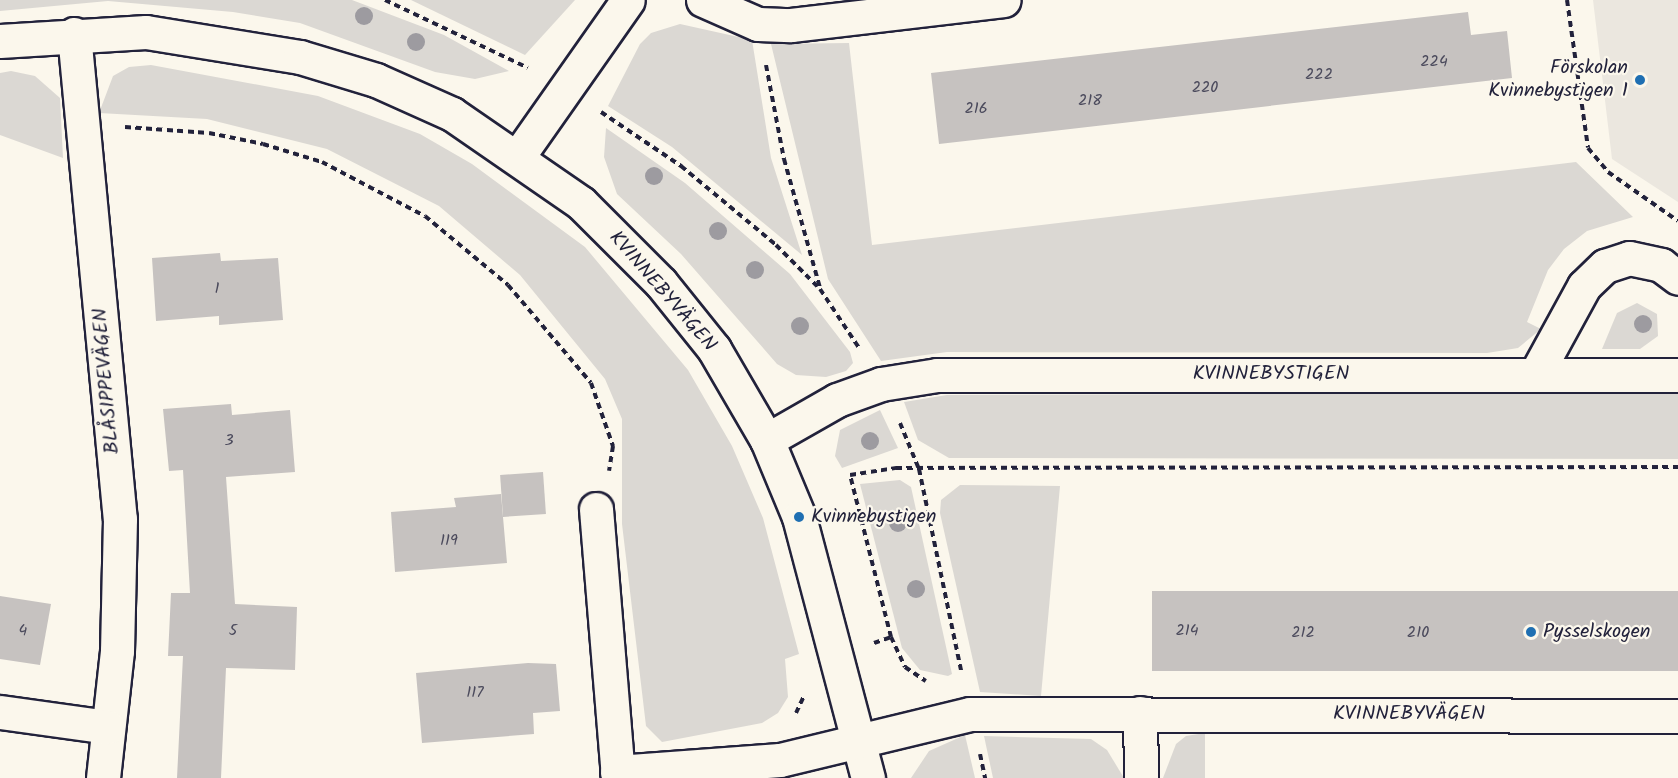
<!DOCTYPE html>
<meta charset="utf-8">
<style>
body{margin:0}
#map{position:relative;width:1678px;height:778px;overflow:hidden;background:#fbf7ec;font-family:Kalam,sans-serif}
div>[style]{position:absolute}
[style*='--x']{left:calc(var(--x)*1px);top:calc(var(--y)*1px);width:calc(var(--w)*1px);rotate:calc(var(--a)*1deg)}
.built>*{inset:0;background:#ebe7df}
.green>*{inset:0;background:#dbd8d3}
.building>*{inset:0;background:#c6c2c0;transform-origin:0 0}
.path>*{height:4px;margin-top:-2px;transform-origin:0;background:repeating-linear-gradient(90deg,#22223b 0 6px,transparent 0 10.5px)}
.roads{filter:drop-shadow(2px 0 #22223b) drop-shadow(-2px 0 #22223b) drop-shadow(0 2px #22223b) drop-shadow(0 -2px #22223b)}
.minor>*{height:33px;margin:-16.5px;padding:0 16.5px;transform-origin:16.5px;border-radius:16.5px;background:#fbf7ec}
.trees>*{width:18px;height:18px;margin:-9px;border-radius:50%;background:#9d9ba0}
.dots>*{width:16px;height:16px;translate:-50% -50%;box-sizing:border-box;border:3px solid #fbf7ec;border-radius:50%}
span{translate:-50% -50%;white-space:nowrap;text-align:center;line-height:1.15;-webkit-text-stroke:4.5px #fbf7ec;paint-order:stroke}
.number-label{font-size:16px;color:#4b4a5c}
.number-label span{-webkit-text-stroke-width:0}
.poi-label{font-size:20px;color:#22223b}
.right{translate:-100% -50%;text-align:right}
.left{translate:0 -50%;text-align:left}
.street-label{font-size:20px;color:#22223b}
</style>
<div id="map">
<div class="built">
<i style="clip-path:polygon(1593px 0,1678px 0,1678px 202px,1612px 159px)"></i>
</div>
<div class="green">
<i style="clip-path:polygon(0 0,352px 0,444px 35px,509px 71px,475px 79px,435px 72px,300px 23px,233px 12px,108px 1px,0 11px)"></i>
<i style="clip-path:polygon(411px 0,575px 0,525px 55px)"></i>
<i style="clip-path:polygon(680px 24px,752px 40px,771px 158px,802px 255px,672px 147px,608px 106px,640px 44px,651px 33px)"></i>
<i style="clip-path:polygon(849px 43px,872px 245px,1576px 162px,1633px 217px,1587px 231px,1564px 249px,1548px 270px,1527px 322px,1541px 329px,1518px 348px,1487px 353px,947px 352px,881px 361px,828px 279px,771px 44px)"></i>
<i style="clip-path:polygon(151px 65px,318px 96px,420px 134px,472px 164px,585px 247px,688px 370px,732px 446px,763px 518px,799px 654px,785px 659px,788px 697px,778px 713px,762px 723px,662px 742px,646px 726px,622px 524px,622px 419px,605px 379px,520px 275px,439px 206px,327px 149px,207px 119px,99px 113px,113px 76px,129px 67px)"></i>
<i style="clip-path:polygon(11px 71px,35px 76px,60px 98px,63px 158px,0 135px,0 73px)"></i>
<i style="clip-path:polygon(606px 128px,685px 183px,790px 274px,850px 352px,853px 363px,846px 371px,826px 377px,796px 375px,777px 364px,681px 254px,617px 194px,604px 157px)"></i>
<i style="clip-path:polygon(1637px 303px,1657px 314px,1658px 336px,1640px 349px,1602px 349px,1617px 313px)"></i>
<i style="clip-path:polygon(1678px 393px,1678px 459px,949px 458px,918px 440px,904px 402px,947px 395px)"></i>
<i style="clip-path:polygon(880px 410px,898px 448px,842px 468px,835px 456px,840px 430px)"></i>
<i style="clip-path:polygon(900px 480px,911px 487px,952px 674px,948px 676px,920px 670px,902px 648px,860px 484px)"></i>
<i style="clip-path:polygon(960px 485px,1060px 486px,1041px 696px,980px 692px,940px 513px,941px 500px)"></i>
<i style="clip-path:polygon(1205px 733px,1205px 778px,1163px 778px,1176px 744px,1186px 736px)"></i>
<i style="clip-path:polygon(965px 735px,975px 778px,911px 778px,929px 751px)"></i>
<i style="clip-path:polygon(984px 736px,1091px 739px,1107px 750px,1124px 778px,993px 778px)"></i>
</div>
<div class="building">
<i style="clip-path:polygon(1468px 12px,1471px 35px,1507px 31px,1512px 78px,939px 144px,931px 73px)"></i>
<i style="clip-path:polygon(220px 253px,221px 261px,278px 258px,283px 320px,219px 325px,219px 316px,156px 321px,152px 258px)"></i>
<i style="clip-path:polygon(231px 404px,232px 415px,290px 410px,295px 472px,226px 477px,235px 604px,297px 607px,295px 670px,226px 668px,221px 778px,177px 778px,183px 656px,168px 656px,171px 593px,190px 593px,183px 470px,169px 471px,163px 409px)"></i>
<i style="left:543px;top:472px;width:42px;height:43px;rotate:86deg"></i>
<i style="clip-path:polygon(501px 494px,507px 563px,395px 572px,391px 512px,456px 507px,454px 498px)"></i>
<i style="left:1152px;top:591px;width:526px;height:80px"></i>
<i style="clip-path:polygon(0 596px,51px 604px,40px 665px,0 659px)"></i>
<i style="clip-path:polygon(528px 663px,556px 664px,560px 711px,533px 713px,534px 734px,422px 743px,416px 673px)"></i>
</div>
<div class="path">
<i style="--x:385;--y:0;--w:158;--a:25.4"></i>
<i style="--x:1567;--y:0;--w:149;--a:81.9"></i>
<i style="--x:1588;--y:148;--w:31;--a:50"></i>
<i style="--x:1608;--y:172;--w:85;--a:35"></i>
<i style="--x:766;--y:65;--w:96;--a:79.2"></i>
<i style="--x:784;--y:159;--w:134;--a:74.4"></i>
<i style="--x:601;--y:112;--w:97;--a:34"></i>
<i style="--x:681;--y:166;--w:124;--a:39.7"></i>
<i style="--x:776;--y:245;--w:62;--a:45"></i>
<i style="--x:820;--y:289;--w:71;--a:56.5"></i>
<i style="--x:125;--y:127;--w:84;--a:4.1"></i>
<i style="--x:209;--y:133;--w:55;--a:11.5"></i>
<i style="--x:263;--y:144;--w:62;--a:17"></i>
<i style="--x:322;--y:162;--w:116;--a:27.7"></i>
<i style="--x:425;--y:216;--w:108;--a:39.7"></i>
<i style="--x:508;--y:285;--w:128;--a:49.7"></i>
<i style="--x:591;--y:383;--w:67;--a:70.8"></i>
<i style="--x:613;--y:446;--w:25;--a:99"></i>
<i style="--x:900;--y:423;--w:50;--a:67.6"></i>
<i style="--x:919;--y:469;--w:209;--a:78.2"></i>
<i style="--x:891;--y:637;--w:167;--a:-104.2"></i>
<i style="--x:850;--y:475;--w:47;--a:-8.7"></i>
<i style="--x:896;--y:468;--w:782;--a:-0.07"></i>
<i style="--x:874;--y:643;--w:18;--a:-19"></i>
<i style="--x:891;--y:637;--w:33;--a:65"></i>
<i style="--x:905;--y:667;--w:25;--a:34"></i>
<i style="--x:796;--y:713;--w:17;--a:-65"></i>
<i style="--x:980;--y:754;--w:25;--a:78"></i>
</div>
<div class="roads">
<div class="minor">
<i style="--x:703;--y:0;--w:60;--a:23.6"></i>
<i style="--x:758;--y:24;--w:33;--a:2"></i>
<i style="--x:791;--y:25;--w:214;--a:-6.7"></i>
<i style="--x:74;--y:34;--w:487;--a:84.6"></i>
<i style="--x:120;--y:519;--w:132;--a:91.3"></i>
<i style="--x:117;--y:651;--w:128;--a:96.3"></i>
<i style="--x:0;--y:41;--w:146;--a:-3.5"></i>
<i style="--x:146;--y:32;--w:156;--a:9.2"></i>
<i style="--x:300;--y:57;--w:79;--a:16.8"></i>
<i style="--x:376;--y:80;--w:83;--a:24.1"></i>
<i style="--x:452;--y:114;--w:157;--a:34.6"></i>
<i style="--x:581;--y:203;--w:113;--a:45"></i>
<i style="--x:661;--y:283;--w:85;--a:51.2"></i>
<i style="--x:714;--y:349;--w:105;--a:59.8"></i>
<i style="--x:767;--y:440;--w:83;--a:67.4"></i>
<i style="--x:799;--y:517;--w:270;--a:75.2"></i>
<i style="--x:519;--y:155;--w:189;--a:-54.9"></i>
<i style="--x:1537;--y:372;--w:98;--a:-61.3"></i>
<i style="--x:1584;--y:286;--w:29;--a:-44"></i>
<i style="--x:1605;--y:266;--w:25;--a:-18"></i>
<i style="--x:1629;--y:258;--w:33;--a:12"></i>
<i style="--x:1661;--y:265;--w:21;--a:37"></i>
<i style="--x:767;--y:440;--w:81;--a:-29.7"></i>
<i style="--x:837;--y:400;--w:47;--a:-20"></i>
<i style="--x:881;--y:384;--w:57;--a:-9.1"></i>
<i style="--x:937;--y:375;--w:741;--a:0"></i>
<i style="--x:596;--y:509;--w:270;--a:85.3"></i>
<i style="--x:0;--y:712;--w:109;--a:7.9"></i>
<i style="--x:1140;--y:713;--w:65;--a:89.1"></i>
<i style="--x:617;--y:772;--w:163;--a:-4.2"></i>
<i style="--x:780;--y:760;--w:195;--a:-13.6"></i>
<i style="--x:970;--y:714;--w:708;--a:0.16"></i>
</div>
</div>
<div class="trees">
<i style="left:364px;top:16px"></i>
<i style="left:416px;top:42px"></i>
<i style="left:654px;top:176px"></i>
<i style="left:718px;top:231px"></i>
<i style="left:755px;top:270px"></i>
<i style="left:1643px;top:324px"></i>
<i style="left:800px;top:326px"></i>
<i style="left:870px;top:441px"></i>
<i style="left:898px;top:523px"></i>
<i style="left:916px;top:589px"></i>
</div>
<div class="dots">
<i style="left:1640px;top:80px;background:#1f6fb2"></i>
<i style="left:799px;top:517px;background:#1f6fb2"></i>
<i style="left:1531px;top:632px;background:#1f6fb2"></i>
</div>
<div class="number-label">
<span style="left:1434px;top:62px">224</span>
<span style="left:1319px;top:75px">222</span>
<span style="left:1205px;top:88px">220</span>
<span style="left:1090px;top:101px">218</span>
<span style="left:976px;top:109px">216</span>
<span style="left:217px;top:289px">1</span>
<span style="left:229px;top:441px">3</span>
<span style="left:449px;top:541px">119</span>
<span style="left:23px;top:631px">4</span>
<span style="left:233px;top:631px">5</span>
<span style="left:1187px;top:631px">214</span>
<span style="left:1303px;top:633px">212</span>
<span style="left:1418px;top:633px">210</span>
<span style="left:475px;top:693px">117</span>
</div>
<div class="poi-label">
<span class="right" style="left:1628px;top:80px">Förskolan<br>Kvinnebystigen 1</span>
<span class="left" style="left:811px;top:517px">Kvinnebystigen</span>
<span class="left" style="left:1543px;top:632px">Pysselskogen</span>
</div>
<div class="street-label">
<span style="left:662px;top:292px;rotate:49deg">KVINNEBYVÄGEN</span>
<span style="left:1271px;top:374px">KVINNEBYSTIGEN</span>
<span style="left:107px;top:381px;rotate:-95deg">BLÅSIPPEVÄGEN</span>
<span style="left:1409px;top:714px">KVINNEBYVÄGEN</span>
</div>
</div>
